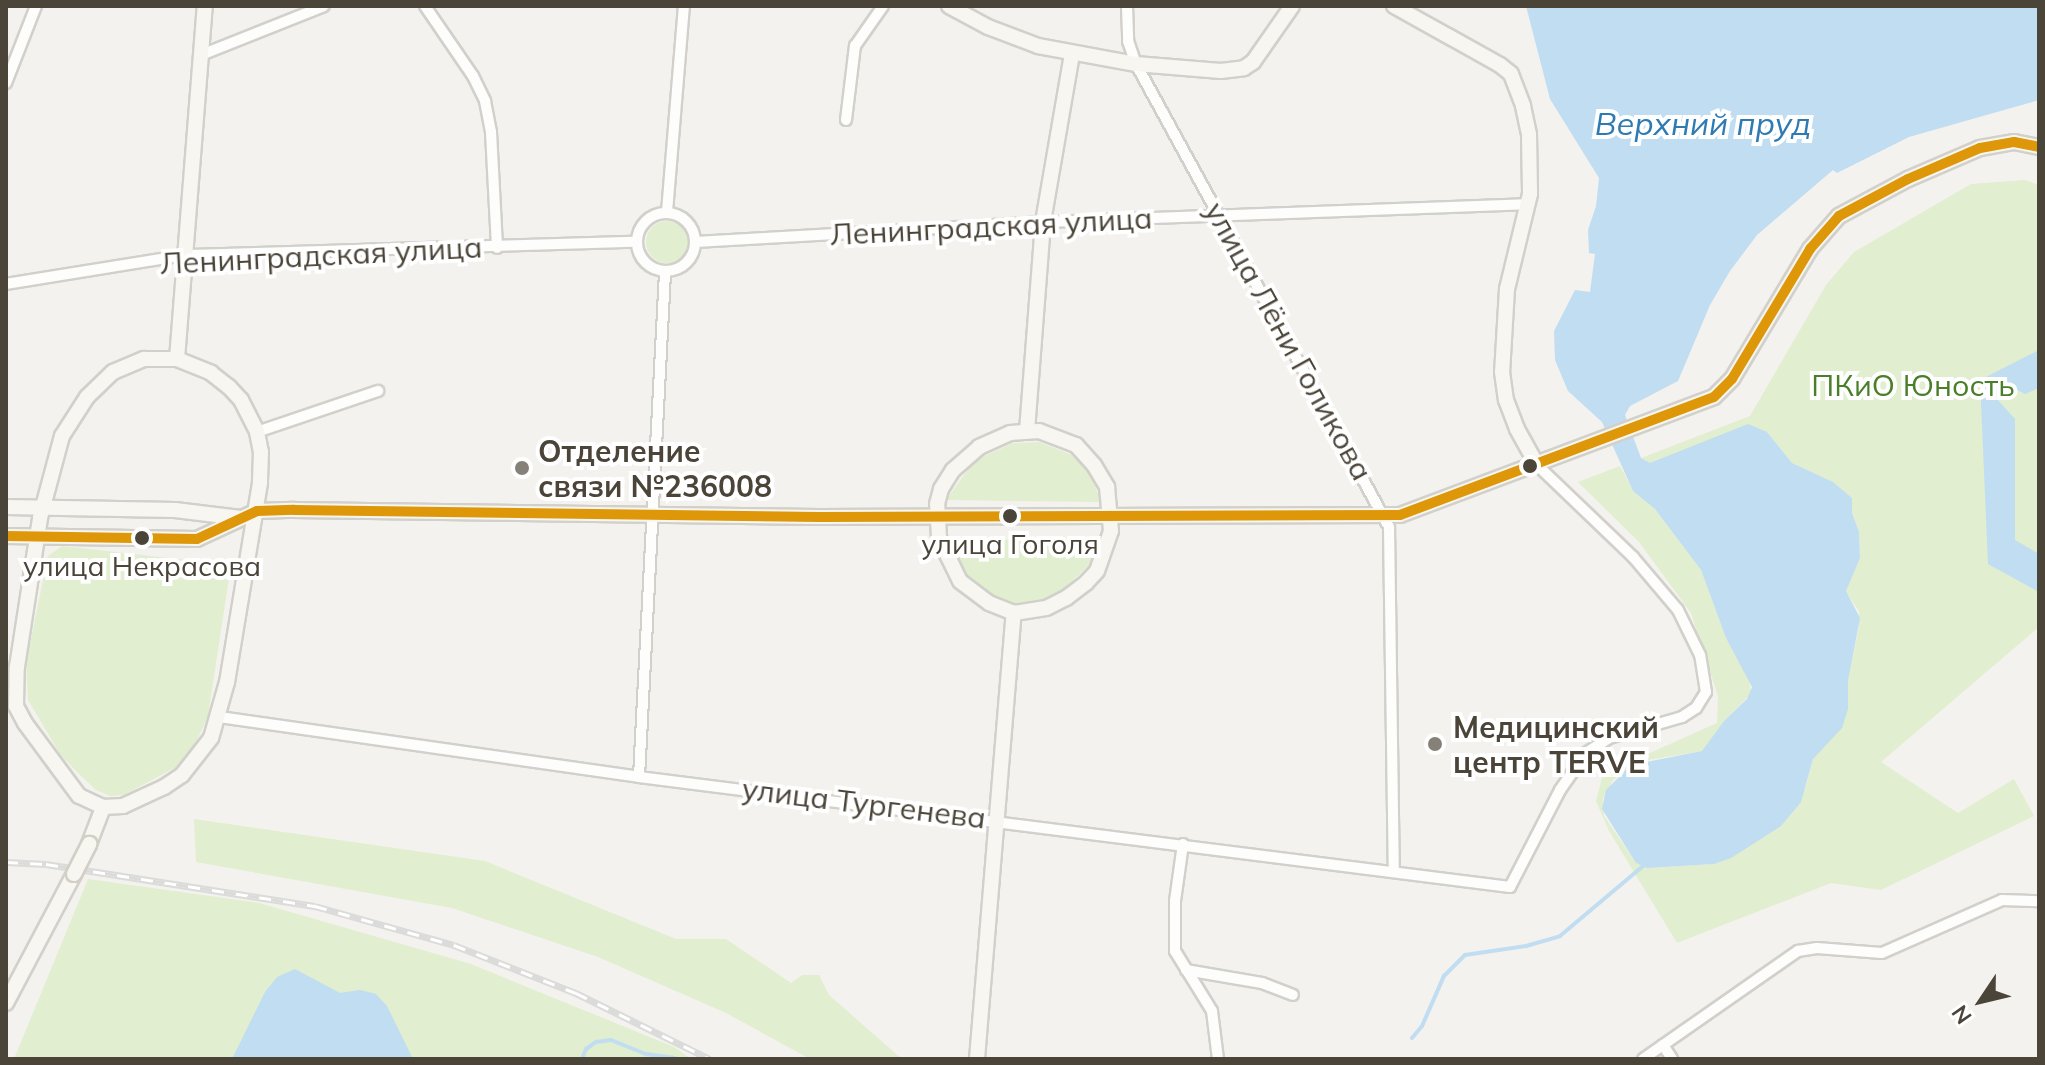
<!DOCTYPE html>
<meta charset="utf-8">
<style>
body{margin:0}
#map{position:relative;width:2045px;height:1065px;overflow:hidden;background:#f4f2ee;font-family:Mulish,sans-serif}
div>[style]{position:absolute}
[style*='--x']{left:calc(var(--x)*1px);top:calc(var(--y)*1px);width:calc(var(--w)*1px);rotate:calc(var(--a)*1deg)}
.green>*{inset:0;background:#e1eecf}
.round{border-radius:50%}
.water>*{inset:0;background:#c0ddf1}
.stream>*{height:4px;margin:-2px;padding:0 2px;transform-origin:2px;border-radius:2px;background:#c0ddf1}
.roads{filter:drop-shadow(2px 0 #d2d0cb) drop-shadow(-2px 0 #d2d0cb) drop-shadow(0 2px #d2d0cb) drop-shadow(0 -2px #d2d0cb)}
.street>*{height:10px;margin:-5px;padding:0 5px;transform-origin:5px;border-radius:5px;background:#fdfdfc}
.street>.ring{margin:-5px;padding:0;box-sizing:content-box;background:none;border:10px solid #fdfdfc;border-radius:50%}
.secondary>*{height:14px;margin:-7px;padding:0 7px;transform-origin:7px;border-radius:7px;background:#f7f6f1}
.rail>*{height:7px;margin-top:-3.5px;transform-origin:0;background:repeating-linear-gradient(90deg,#fff 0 12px,#dbdbda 0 24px);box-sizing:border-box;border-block:2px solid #dbdbda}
.bridges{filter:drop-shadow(2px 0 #d3cfc5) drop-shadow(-2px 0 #d3cfc5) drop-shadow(0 2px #d3cfc5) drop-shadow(0 -2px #d3cfc5)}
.secondary-bridge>*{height:14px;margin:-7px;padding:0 7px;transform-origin:7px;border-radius:7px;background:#f7f6f1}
.bus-1>*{height:10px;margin:-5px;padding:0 5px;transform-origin:5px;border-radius:5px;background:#dd9709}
.dots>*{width:22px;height:22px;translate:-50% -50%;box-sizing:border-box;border:4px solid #fff;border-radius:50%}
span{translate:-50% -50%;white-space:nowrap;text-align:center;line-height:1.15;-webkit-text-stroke:8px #fff;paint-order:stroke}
.bus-label{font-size:28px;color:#4b4439}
.street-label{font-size:30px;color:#4b4439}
.park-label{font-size:30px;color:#4a7f2a}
.poi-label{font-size:30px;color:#4b4439;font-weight:700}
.left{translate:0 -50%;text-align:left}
.water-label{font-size:32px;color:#2e7ab2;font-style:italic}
.frame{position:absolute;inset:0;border:8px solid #4b4439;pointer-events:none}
.north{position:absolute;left:1941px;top:961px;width:80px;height:80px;-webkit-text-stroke:6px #fff;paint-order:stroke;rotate:235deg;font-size:22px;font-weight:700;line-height:32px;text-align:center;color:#4b4439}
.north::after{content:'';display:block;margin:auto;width:28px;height:36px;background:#4b4439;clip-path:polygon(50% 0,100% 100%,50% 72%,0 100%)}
</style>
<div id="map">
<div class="green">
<i style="clip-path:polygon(2025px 180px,2039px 185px,2039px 627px,1881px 762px,1958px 813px,2014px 779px,2034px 816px,1881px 890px,1831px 883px,1677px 943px,1609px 831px,1596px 801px,1603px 774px,1717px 723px,1718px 696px,1691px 613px,1639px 542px,1578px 482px,1620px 466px,1633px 491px,1655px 509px,1701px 570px,1726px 638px,1749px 678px,1751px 694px,1724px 721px,1708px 746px,1702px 751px,1642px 761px,1613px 780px,1603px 799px,1604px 816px,1636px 863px,1647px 868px,1714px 864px,1805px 789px,1813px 759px,1848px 709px,1848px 681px,1859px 626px,1859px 611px,1846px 592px,1846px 586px,1860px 558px,1859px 533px,1852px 513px,1852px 498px,1833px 482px,1792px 463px,1767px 432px,1650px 463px,1641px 458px,1750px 416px,1826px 285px,1854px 252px,1971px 184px)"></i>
<i class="round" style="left:646px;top:221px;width:42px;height:42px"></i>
<i style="clip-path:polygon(1039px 442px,1072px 455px,1093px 476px,1100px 502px,946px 500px,974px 461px,1013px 443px)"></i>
<i style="clip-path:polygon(946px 539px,1099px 541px,1095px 559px,1062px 591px,1037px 603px,1012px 606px,988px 596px,959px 572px)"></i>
<i style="clip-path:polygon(62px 546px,231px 565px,208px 716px,194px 747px,176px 767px,124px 795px,110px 796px,96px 790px,78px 773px,60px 754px,28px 700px,26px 663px,48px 556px)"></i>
<i style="clip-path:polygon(194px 819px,485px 861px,676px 939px,726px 939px,791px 983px,802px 975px,819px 975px,829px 995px,902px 1059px,810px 1059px,726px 1013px,598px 957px,452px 908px,196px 862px)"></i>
<i style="clip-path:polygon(88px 879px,259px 903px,471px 964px,674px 1047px,691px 1059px,14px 1059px)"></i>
</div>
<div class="water">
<i style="clip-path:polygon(1526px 6px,2039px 6px,2039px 100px,1909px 137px,1837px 173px,1833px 170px,1757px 235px,1730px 271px,1710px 305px,1678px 381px,1630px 406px,1625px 415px,1641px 458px,1650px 463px,1748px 424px,1767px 432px,1792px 463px,1833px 482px,1852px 498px,1852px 513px,1859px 532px,1860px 558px,1846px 591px,1860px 618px,1848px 681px,1848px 709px,1842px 728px,1813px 759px,1801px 802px,1781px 826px,1731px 858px,1714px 864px,1647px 868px,1636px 863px,1602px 809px,1606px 790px,1631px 765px,1702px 751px,1724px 721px,1747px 699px,1752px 687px,1726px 638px,1701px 570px,1655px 509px,1633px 491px,1602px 422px,1568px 391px,1555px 360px,1554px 331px,1575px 290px,1590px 292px,1595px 254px,1589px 253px,1588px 230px,1596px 206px,1599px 178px,1550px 99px)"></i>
<i style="clip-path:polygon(2039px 350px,2039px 388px,2025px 394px,2008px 385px,1997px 399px,2015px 419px,2015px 540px,2039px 554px,2039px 592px,1988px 564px,1980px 380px)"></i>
<i style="clip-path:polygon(295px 969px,340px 993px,360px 990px,376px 994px,387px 1006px,413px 1059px,232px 1059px,265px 992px,277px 977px)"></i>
</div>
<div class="stream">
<i style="--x:1412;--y:1038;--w:16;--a:-50"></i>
<i style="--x:1422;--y:1026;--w:55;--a:-66.3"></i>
<i style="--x:1444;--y:976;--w:30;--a:-45"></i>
<i style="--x:1465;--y:955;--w:62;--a:-8.4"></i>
<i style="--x:1526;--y:946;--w:35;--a:-16"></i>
<i style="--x:1560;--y:936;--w:109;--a:-40.1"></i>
<i style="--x:582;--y:1059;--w:11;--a:-68"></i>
<i style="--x:586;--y:1049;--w:12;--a:-35"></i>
<i style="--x:596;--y:1042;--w:15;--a:-8"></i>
<i style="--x:611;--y:1040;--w:38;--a:22"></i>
<i style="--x:646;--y:1054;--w:29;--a:8"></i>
</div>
<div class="roads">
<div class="street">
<i style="--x:425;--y:6;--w:85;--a:55.6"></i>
<i style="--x:473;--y:76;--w:28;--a:64"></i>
<i style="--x:485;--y:101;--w:32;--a:79"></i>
<i style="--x:491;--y:132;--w:116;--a:87"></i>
<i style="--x:1127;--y:6;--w:35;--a:88"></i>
<i style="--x:1128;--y:41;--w:24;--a:71"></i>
<i style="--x:1136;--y:64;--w:528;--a:61.35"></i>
<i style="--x:1389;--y:527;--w:345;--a:89.2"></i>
<i style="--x:201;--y:55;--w:132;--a:-21.7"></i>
<i style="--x:6;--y:83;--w:83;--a:-68.7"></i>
<i style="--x:846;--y:120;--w:75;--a:-83.1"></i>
<i style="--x:855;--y:46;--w:49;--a:-55"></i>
<i style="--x:667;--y:212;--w:207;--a:-85.3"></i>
<i class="ring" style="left:637px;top:213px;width:48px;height:48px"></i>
<i style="--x:696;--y:242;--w:348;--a:-3.3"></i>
<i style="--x:1043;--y:222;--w:484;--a:-2.1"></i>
<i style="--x:6;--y:284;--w:182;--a:-9.2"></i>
<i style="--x:186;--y:255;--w:451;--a:-1.7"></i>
<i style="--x:257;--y:432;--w:128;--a:-18.7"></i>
<i style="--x:219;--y:717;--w:424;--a:8.1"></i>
<i style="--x:639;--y:777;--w:878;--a:7.2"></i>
<i style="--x:1510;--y:887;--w:109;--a:-62.7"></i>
<i style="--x:1560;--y:790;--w:45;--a:-54.9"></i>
<i style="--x:1586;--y:753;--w:27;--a:-33"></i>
<i style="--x:1609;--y:738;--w:76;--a:-16"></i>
<i style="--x:1682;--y:717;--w:17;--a:-33"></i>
<i style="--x:1696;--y:708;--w:19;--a:-58"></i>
<i style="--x:1706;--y:692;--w:37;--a:-99"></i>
<i style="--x:1700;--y:655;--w:50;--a:-116.1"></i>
<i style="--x:1678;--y:610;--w:70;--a:-130.3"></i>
<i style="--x:1633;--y:557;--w:133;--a:-136.2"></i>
<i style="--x:639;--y:777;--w:506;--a:-87.05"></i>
<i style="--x:1183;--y:844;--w:58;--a:98"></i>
<i style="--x:1175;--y:901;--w:50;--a:90"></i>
<i style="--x:1175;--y:951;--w:70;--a:58.3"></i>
<i style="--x:1212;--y:1011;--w:48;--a:82.9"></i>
<i style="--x:1186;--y:970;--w:77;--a:9.7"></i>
<i style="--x:1262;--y:983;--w:33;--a:21"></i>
<i style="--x:1663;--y:1045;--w:17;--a:57"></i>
<i style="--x:1643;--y:1059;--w:189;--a:-34.9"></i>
<i style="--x:1798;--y:951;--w:19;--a:-9"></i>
<i style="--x:1817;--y:948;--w:65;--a:4.4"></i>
<i style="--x:1882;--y:953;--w:131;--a:-23.8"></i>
<i style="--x:2002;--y:900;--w:37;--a:2"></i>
</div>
<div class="secondary">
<i style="--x:949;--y:6;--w:44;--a:28.3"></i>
<i style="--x:988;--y:27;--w:53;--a:20.8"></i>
<i style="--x:1038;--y:46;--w:100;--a:10.4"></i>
<i style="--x:1136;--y:64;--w:85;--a:4.7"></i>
<i style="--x:1221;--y:71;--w:23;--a:-7"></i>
<i style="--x:1244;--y:68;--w:11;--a:-34"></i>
<i style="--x:1253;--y:62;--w:68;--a:-55.1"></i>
<i style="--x:1394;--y:6;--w:121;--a:29.1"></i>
<i style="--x:1500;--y:65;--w:14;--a:39"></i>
<i style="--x:1511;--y:74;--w:34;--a:69"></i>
<i style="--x:1523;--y:106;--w:29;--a:78"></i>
<i style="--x:1529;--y:134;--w:60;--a:89"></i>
<i style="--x:1530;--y:194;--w:98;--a:103.6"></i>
<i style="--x:1507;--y:289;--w:83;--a:93.4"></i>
<i style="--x:1502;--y:372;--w:28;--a:82"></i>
<i style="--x:1506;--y:400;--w:31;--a:69"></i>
<i style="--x:1517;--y:429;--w:41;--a:60.9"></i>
<i style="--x:144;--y:359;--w:33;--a:0"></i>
<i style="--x:177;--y:359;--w:37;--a:22"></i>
<i style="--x:211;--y:373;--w:23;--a:38"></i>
<i style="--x:229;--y:387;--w:18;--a:47"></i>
<i style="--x:241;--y:400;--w:36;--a:63"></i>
<i style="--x:257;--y:432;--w:20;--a:79"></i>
<i style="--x:261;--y:452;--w:31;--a:92"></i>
<i style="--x:260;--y:483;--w:202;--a:99.4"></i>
<i style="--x:227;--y:682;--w:58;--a:105.9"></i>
<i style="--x:211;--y:738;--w:47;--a:128.1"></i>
<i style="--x:182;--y:775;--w:22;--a:146"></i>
<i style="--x:164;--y:787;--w:45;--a:155.1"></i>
<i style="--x:123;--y:806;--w:20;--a:177"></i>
<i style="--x:103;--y:807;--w:26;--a:-155"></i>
<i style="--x:79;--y:796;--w:91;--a:-126.5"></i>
<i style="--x:25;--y:723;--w:19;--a:-118"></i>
<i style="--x:16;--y:706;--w:39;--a:-89"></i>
<i style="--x:17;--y:667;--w:151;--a:-81.2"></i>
<i style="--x:40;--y:518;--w:85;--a:-75"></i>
<i style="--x:62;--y:436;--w:46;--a:-57.3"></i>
<i style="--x:87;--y:397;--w:36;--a:-44"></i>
<i style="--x:113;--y:372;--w:34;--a:-23"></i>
<i style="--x:177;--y:359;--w:354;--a:-85.5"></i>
<i style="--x:1027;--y:431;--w:210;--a:-85.6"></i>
<i style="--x:1043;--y:222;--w:170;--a:-80.2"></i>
<i style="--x:1039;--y:431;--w:40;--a:21"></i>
<i style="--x:1076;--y:445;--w:27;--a:48"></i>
<i style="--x:1094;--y:465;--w:26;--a:59"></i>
<i style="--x:1107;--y:487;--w:44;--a:84.8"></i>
<i style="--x:1111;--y:531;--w:42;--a:109.3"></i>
<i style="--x:1097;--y:571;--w:16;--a:133"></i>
<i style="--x:1086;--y:583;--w:25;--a:143"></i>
<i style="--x:1066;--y:598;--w:22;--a:153"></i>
<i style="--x:1046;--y:608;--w:32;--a:171"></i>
<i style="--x:1014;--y:613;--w:27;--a:-158"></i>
<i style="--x:989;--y:603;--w:36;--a:-143"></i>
<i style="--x:960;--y:581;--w:48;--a:-116"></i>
<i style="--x:939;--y:538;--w:34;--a:-93"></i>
<i style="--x:937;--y:504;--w:16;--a:-75"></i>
<i style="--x:941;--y:489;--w:22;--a:-58"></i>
<i style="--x:953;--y:470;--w:35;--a:-41"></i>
<i style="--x:979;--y:447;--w:34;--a:-24"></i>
<i style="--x:1010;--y:433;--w:29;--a:-4"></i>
<i style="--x:6;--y:507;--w:169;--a:1"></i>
<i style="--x:175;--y:510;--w:66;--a:6.9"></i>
<i style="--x:6;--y:536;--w:191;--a:0.9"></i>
<i style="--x:197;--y:539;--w:66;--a:-25"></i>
<i style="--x:257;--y:511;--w:37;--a:-2"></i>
<i style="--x:294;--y:510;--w:525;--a:0.76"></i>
<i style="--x:819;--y:517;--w:581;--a:-0.2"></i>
<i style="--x:1400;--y:515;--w:335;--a:-20.6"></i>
<i style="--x:1714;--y:397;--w:25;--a:-45"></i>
<i style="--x:1732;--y:379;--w:152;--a:-59"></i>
<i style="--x:1810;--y:249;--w:44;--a:-48.7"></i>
<i style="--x:1839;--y:216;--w:78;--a:-28.2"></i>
<i style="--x:1908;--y:179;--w:78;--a:-23.3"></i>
<i style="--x:1980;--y:148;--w:35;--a:-10"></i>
<i style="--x:2014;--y:142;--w:25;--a:11"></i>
<i style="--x:89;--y:844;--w:40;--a:-69"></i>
<i style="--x:6;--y:1003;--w:146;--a:-62.2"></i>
<i style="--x:977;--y:1059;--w:448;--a:-85.3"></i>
</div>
</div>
<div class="rail">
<i style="--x:6;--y:862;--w:40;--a:2.9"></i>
<i style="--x:46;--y:864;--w:272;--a:8.9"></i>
<i style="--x:315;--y:906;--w:144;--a:15.7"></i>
<i style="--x:454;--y:945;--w:131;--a:21.5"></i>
<i style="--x:576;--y:993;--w:149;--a:26.2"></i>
</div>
<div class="bridges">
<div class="secondary-bridge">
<i style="--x:74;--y:874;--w:34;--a:-63"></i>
</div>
</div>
<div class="bus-1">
<i style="--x:6;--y:536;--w:191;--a:0.9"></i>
<i style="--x:197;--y:539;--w:66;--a:-25"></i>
<i style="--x:257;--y:511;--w:37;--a:-2"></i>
<i style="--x:294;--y:510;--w:525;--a:0.76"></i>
<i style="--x:819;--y:517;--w:581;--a:-0.2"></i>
<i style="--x:1400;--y:515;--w:335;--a:-20.6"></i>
<i style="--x:1714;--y:397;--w:25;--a:-45"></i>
<i style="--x:1732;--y:379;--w:152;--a:-59"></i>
<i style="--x:1810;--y:249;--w:44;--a:-48.7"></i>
<i style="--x:1839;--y:216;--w:78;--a:-28.2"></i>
<i style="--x:1908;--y:179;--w:78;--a:-23.3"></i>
<i style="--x:1980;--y:148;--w:35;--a:-10"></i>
<i style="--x:2014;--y:142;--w:25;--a:11"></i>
</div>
<div class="dots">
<i style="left:1530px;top:466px;background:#4b4439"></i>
<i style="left:522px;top:468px;background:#868178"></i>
<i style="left:1010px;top:516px;background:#4b4439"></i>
<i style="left:142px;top:538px;background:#4b4439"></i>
<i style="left:1435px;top:744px;background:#868178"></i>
</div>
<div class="bus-label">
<span style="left:1010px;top:544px">улица Гоголя</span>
<span style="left:142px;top:566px">улица Некрасова</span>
</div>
<div class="street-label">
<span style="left:991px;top:226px;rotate:-3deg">Ленинградская улица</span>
<span style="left:321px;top:255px;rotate:-3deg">Ленинградская улица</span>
<span style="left:1289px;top:341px;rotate:61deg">улица Лёни Голикова</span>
<span style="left:864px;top:803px;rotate:7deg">улица Тургенева</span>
</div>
<div class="park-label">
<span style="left:1913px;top:385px">ПКиО Юность</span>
</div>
<div class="poi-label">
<span class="left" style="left:538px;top:468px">Отделение<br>связи №236008</span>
<span class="left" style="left:1453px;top:744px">Медицинский<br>центр TERVE</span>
</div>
<div class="water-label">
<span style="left:1703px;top:123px">Верхний пруд</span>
</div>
<div class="frame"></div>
<div class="north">N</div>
</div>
